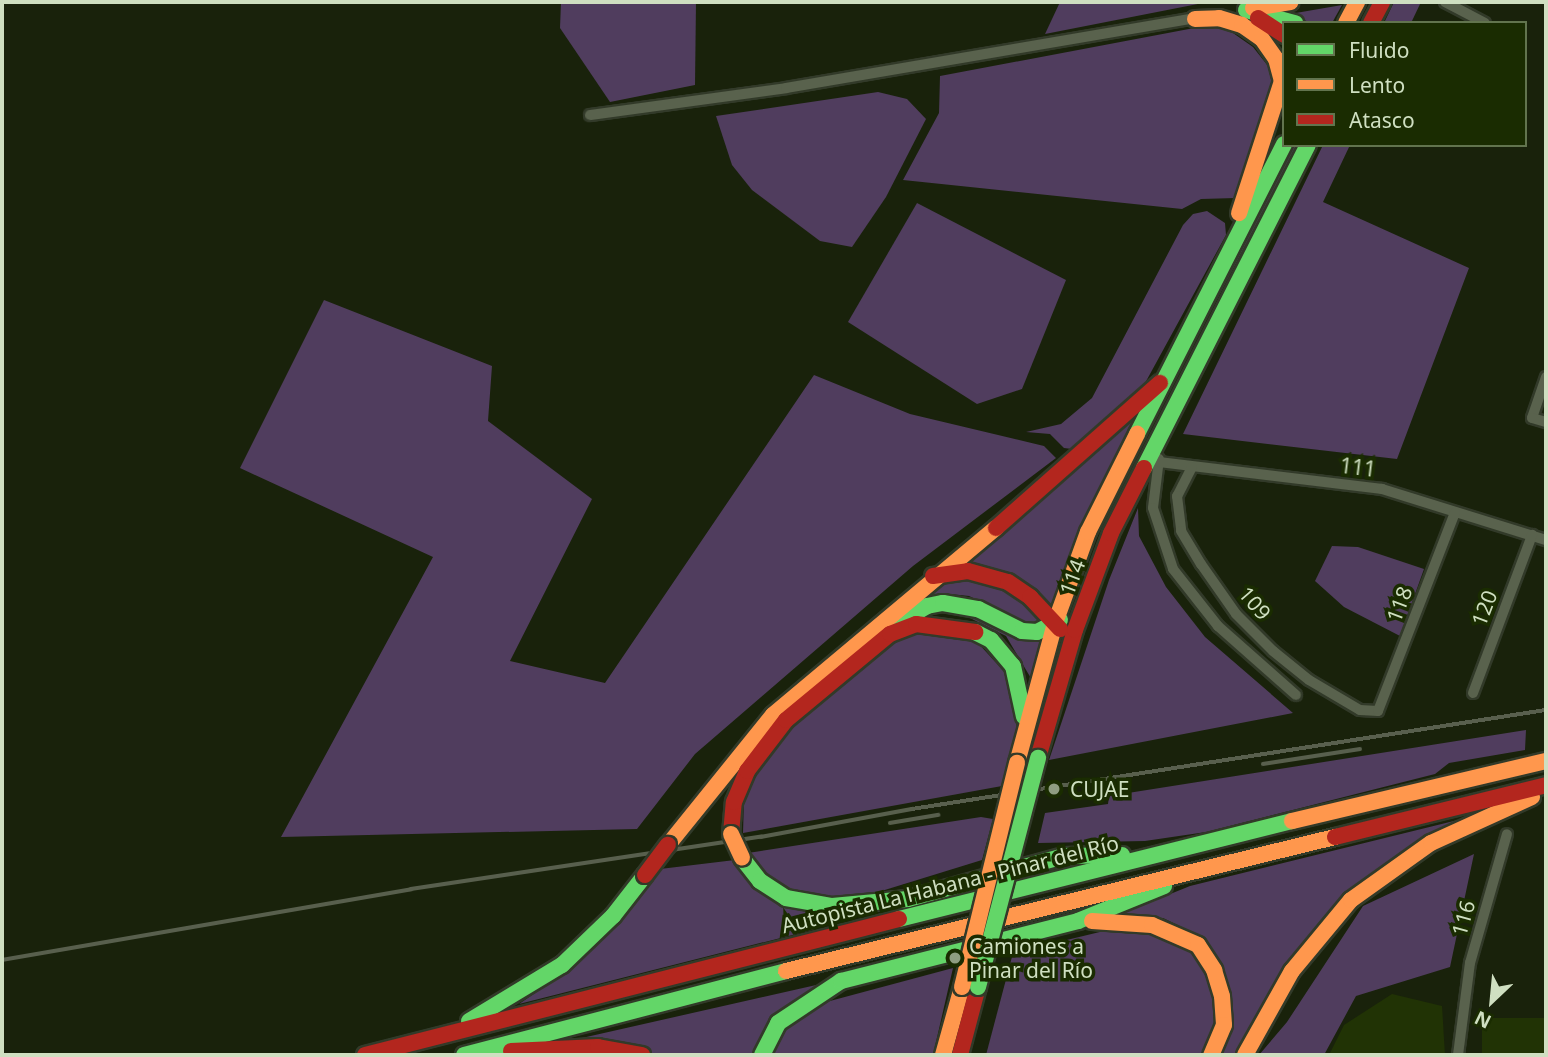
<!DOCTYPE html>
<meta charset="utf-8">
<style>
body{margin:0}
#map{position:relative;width:1548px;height:1057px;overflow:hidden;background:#19220b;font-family:"Noto Sans",sans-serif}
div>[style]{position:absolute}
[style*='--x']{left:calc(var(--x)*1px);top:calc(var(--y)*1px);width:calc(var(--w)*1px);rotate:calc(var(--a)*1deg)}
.built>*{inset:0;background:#213305;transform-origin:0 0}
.green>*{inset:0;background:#503d5e}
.roads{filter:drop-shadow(2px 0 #323a29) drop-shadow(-2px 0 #323a29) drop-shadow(0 2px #323a29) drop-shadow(0 -2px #323a29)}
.street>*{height:10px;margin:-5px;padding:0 5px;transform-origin:5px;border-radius:5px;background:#59624d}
.fast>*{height:16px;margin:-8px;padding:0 8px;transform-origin:8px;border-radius:8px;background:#63d668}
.slow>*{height:16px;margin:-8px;padding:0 8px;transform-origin:8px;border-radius:8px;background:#ff974d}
.jam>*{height:16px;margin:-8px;padding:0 8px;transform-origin:8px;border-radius:8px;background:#b3261e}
.rail>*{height:3.5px;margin:-1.75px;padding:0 1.75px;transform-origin:1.75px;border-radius:1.75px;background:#585f4d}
.bridges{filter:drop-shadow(2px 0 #323a29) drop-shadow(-2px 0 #323a29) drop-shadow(0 2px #323a29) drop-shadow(0 -2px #323a29)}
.fast-bridge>*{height:16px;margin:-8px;padding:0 8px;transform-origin:8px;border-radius:8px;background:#63d668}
.slow-bridge>*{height:16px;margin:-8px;padding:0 8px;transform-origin:8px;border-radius:8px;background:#ff974d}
.jam-bridge>*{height:16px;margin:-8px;padding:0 8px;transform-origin:8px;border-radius:8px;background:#b3261e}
.dots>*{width:19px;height:19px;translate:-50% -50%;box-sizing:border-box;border:4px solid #1a2c01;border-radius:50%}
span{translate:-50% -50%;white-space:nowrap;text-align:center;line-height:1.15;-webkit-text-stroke:7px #1a2c01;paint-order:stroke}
.street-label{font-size:21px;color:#cfdfc1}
.poi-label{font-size:21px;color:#cfdfc1}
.left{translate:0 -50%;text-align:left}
.frame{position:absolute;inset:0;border:4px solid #cfdfc1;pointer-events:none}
.legend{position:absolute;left:1282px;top:21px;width:245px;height:126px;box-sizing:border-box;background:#1a2c01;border:2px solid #62744e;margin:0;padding:9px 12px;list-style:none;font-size:21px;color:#cfdfc1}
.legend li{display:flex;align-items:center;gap:14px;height:35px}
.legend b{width:35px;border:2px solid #62744e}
.north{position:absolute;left:1457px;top:966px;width:70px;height:70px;-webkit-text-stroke:5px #1a2c01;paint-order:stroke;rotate:206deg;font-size:19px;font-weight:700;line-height:28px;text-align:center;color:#cfdfc1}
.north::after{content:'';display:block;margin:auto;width:24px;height:32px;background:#cfdfc1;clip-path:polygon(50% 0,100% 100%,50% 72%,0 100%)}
</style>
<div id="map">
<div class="built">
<i style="clip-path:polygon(1392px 994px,1442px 1006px,1445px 1055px,1329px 1055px,1344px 1025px)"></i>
<i style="left:1546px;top:1018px;width:37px;height:64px;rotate:90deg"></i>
</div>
<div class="green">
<i style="clip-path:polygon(561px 2px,696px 2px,695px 85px,610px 102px,560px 28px)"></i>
<i style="clip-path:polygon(1060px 2px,1208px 2px,1045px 34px)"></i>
<i style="clip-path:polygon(1394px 2px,1421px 2px,1411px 23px,1384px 23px)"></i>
<i style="clip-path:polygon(1342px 5px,1332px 23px,1311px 23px,1290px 14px)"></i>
<i style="clip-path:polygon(1210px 25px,1233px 33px,1253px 47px,1268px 66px,1273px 88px,1236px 198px,1201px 199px,1182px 209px,903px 180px,939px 113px,940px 76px)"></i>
<i style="clip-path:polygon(878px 92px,907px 99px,926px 119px,886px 197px,852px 247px,820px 241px,752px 190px,732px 165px,716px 116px)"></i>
<i style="clip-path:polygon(1292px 145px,1298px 145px,1130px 465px,1065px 606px,1113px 492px)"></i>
<i style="clip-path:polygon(1323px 145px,1350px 145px,1323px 202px,1469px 268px,1397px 459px,1183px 434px)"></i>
<i style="clip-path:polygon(917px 203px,1066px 280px,1022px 389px,977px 404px,848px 322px)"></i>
<i style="clip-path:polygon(1207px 211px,1225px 223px,1226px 235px,1144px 385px,1072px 449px,1064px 448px,1050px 434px,1026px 432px,1061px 424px,1092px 398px,1183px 225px,1193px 214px)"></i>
<i style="clip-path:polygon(324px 300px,492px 366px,488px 421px,592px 499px,510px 661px,605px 683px,814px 375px,910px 414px,1044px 446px,1056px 458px,913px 566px,695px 754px,637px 829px,281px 837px,433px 557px,240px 468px)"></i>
<i style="clip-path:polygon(1137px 416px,1053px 610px,1023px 582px,994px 568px,962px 562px)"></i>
<i style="clip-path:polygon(1138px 508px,1139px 536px,1166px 587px,1205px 637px,1293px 713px,1049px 760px,1109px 580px)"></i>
<i style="clip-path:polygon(1332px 546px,1358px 547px,1424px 569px,1400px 636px,1344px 607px,1315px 581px)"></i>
<i style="clip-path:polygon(966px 577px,1016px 594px,1043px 622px,1025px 622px,969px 596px,941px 593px,926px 598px,938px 581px)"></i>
<i style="clip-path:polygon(960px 613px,1043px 636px,1032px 680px,1006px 636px)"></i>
<i style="clip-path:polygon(911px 633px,957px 633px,978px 643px,1010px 678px,1017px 728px,1002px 786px,743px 833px,744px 799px,756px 767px,781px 737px,884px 649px)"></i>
<i style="clip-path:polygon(1526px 730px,1525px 750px,1449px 763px,1435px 774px,1206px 832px,1145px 841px,1038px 843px,1045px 813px,1108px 804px,1109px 796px)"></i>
<i style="clip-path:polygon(981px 817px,993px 819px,982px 860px,875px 893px,831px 897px,788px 890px,770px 880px,748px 853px)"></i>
<i style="clip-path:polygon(1466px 818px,1342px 899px,1237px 1055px,1218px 1055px,1229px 990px,1215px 955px,1192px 932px,1163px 918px,1116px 916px,1190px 886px)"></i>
<i style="clip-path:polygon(1474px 854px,1450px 967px,1356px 996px,1324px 1055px,1259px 1055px,1287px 1022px,1363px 906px)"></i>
<i style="clip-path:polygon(735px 860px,748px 881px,781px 904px,820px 913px,855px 913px,812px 930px,519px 1004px,573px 967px,617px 925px,660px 869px)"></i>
<i style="clip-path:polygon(1108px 930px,1147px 930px,1185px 945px,1206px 969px,1217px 1005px,1213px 1033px,1201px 1055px,986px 1055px,1013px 953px)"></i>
<i style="clip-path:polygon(953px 968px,933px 1055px,768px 1055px,783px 1028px,815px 1005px)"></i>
<i style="clip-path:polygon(825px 983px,780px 1010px,756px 1055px,657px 1055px,573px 1040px)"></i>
</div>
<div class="roads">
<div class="street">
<i style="--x:1445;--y:2;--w:45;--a:27.7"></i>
<i style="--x:590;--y:115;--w:198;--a:-7.8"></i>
<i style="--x:786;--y:88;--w:417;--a:-9.7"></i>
<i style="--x:1546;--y:377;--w:43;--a:108.9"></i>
<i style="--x:1532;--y:418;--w:15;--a:16"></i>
<i style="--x:1159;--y:459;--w:49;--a:97"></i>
<i style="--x:1153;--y:508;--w:64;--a:71.8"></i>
<i style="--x:1173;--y:569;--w:73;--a:51.7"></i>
<i style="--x:1218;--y:626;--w:104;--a:41.5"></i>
<i style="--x:1159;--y:462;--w:225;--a:6.9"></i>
<i style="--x:1382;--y:489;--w:172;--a:17.3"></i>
<i style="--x:1192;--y:467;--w:33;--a:117"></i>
<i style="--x:1177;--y:496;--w:35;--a:83"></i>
<i style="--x:1181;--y:531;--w:39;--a:59"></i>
<i style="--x:1201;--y:564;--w:61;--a:55"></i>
<i style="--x:1236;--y:614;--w:52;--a:45"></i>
<i style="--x:1273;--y:651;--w:46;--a:38.9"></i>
<i style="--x:1309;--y:680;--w:59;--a:30.5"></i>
<i style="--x:1360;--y:710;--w:18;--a:3"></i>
<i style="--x:1378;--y:711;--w:213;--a:-68.8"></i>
<i style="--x:1473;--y:693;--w:169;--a:-69.5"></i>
<i style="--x:1458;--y:1055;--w:93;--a:-82.6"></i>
<i style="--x:1470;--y:963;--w:134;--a:-74"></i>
</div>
<div class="fast">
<i style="--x:1246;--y:10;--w:51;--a:14.9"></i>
<i style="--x:1137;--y:434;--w:325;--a:-63.1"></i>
<i style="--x:1144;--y:468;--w:362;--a:-63.1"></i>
<i style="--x:896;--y:624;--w:36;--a:-30"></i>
<i style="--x:927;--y:606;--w:16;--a:-11"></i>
<i style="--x:943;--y:603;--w:36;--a:10"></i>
<i style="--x:978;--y:609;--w:49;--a:26.6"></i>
<i style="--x:1022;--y:631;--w:15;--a:4"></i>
<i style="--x:1037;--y:632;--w:26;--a:-28"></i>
<i style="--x:975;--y:632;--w:18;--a:27"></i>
<i style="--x:991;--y:640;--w:34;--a:50"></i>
<i style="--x:1013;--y:666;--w:52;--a:77.8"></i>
<i style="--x:742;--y:858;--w:29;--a:52"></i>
<i style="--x:760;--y:881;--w:31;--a:33"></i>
<i style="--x:786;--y:898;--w:47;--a:9.9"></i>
<i style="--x:832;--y:906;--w:76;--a:-5.3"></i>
<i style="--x:908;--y:899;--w:162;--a:-15.4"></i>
<i style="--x:1064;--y:856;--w:58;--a:-1"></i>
<i style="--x:899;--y:919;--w:405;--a:-14"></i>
<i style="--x:469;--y:1021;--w:109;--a:-31.1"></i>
<i style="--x:562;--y:965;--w:71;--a:-43.9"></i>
<i style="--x:613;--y:916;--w:52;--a:-52"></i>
<i style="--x:464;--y:1055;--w:333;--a:-14.6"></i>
<i style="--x:762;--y:1055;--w:36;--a:-63"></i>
<i style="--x:778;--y:1023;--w:76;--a:-33.7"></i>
<i style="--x:841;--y:981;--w:244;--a:-14.2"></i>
<i style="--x:1078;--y:921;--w:93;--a:-22.1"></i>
</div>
<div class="slow">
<i style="--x:1253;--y:8;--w:38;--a:-9"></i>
<i style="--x:1195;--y:19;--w:24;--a:-2"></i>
<i style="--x:1219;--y:18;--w:24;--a:17"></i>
<i style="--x:1242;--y:25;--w:24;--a:35"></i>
<i style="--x:1262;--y:39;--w:24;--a:55"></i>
<i style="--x:1276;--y:59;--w:23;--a:75"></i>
<i style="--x:1282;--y:81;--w:139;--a:108"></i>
<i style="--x:1346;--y:23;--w:24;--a:-62"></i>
<i style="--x:1017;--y:763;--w:145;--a:-74.8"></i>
<i style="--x:1055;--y:623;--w:97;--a:-70.1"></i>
<i style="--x:1088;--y:532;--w:110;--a:-63.4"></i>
<i style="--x:1292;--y:821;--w:261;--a:-13.3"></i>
<i style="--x:668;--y:845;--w:167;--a:-51.1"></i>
<i style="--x:773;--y:715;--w:291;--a:-40"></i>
<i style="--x:1092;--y:921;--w:60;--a:3.8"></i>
<i style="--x:1152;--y:925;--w:50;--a:23.5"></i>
<i style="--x:1198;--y:945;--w:30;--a:57"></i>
<i style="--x:1214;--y:970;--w:27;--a:73"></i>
<i style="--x:1222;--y:996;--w:29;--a:86"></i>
<i style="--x:1224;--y:1025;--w:33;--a:113"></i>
<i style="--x:786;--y:971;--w:565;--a:-13.72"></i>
<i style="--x:943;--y:1055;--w:71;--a:-74.4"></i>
<i style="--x:1245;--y:1055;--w:96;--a:-60.8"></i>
<i style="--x:1292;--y:971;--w:92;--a:-50.3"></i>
<i style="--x:1351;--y:900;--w:98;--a:-35.5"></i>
<i style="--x:1431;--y:843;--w:111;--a:-24.5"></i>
</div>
<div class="jam">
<i style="--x:1258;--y:18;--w:31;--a:33"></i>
<i style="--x:1371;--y:23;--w:24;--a:-62"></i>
<i style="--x:996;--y:528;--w:219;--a:-41.5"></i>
<i style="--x:933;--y:576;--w:35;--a:-8"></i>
<i style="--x:968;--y:571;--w:41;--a:15.4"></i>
<i style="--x:1008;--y:582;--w:27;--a:34"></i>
<i style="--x:1030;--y:597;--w:44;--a:46.8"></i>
<i style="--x:1038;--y:758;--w:133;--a:-73.9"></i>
<i style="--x:1075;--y:630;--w:103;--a:-69.6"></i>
<i style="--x:1111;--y:533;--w:73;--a:-63.1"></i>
<i style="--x:731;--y:834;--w:32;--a:-85"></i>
<i style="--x:734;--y:802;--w:34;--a:-67"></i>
<i style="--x:747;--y:771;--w:64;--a:-52.6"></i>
<i style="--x:786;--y:720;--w:135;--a:-39.6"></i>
<i style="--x:890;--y:634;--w:28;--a:-21"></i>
<i style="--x:916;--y:624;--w:60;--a:7.7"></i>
<i style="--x:1335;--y:837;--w:217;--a:-13.8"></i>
<i style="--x:511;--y:1051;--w:87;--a:-2.6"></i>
<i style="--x:598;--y:1047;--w:45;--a:10.3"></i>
<i style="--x:365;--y:1055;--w:551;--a:-14.29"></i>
<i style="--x:960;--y:1055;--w:70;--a:-75.2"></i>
</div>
</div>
<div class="rail">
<i style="--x:1263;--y:764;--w:98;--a:-8.8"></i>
<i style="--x:890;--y:823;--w:49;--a:-9.5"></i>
<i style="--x:2;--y:960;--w:415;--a:-9.8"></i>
<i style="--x:411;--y:889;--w:354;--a:-8.5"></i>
<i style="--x:761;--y:837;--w:154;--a:-10.5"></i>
<i style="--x:912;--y:809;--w:642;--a:-8.88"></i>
</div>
<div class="bridges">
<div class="fast-bridge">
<i style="--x:978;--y:987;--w:237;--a:-75.3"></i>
</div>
<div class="slow-bridge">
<i style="--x:731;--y:834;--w:26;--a:65"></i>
<i style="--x:962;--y:987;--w:231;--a:-76.2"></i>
</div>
<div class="jam-bridge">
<i style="--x:645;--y:875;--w:38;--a:-53"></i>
</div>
</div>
<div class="dots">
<i style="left:1054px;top:789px;background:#8f9d81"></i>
<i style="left:955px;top:958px;background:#8f9d81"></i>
</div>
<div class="street-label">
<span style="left:1358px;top:467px;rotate:7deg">111</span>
<span style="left:1072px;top:577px;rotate:-69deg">114</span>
<span style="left:1255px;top:603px;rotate:49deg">109</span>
<span style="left:1399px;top:604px;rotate:-69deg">118</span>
<span style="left:1484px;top:608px;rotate:-69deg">120</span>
<span style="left:950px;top:884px;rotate:-14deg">Autopista La Habana - Pinar del Río</span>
<span style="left:1463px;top:918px;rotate:-74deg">116</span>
</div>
<div class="poi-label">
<span class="left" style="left:1070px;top:789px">CUJAE</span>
<span class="left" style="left:969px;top:958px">Camiones a<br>Pinar del Río</span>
</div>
<div class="frame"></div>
<ul class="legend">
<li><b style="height:9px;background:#63d668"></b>Fluido</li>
<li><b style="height:9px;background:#ff974d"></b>Lento</li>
<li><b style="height:9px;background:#b3261e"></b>Atasco</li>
</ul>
<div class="north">N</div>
</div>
